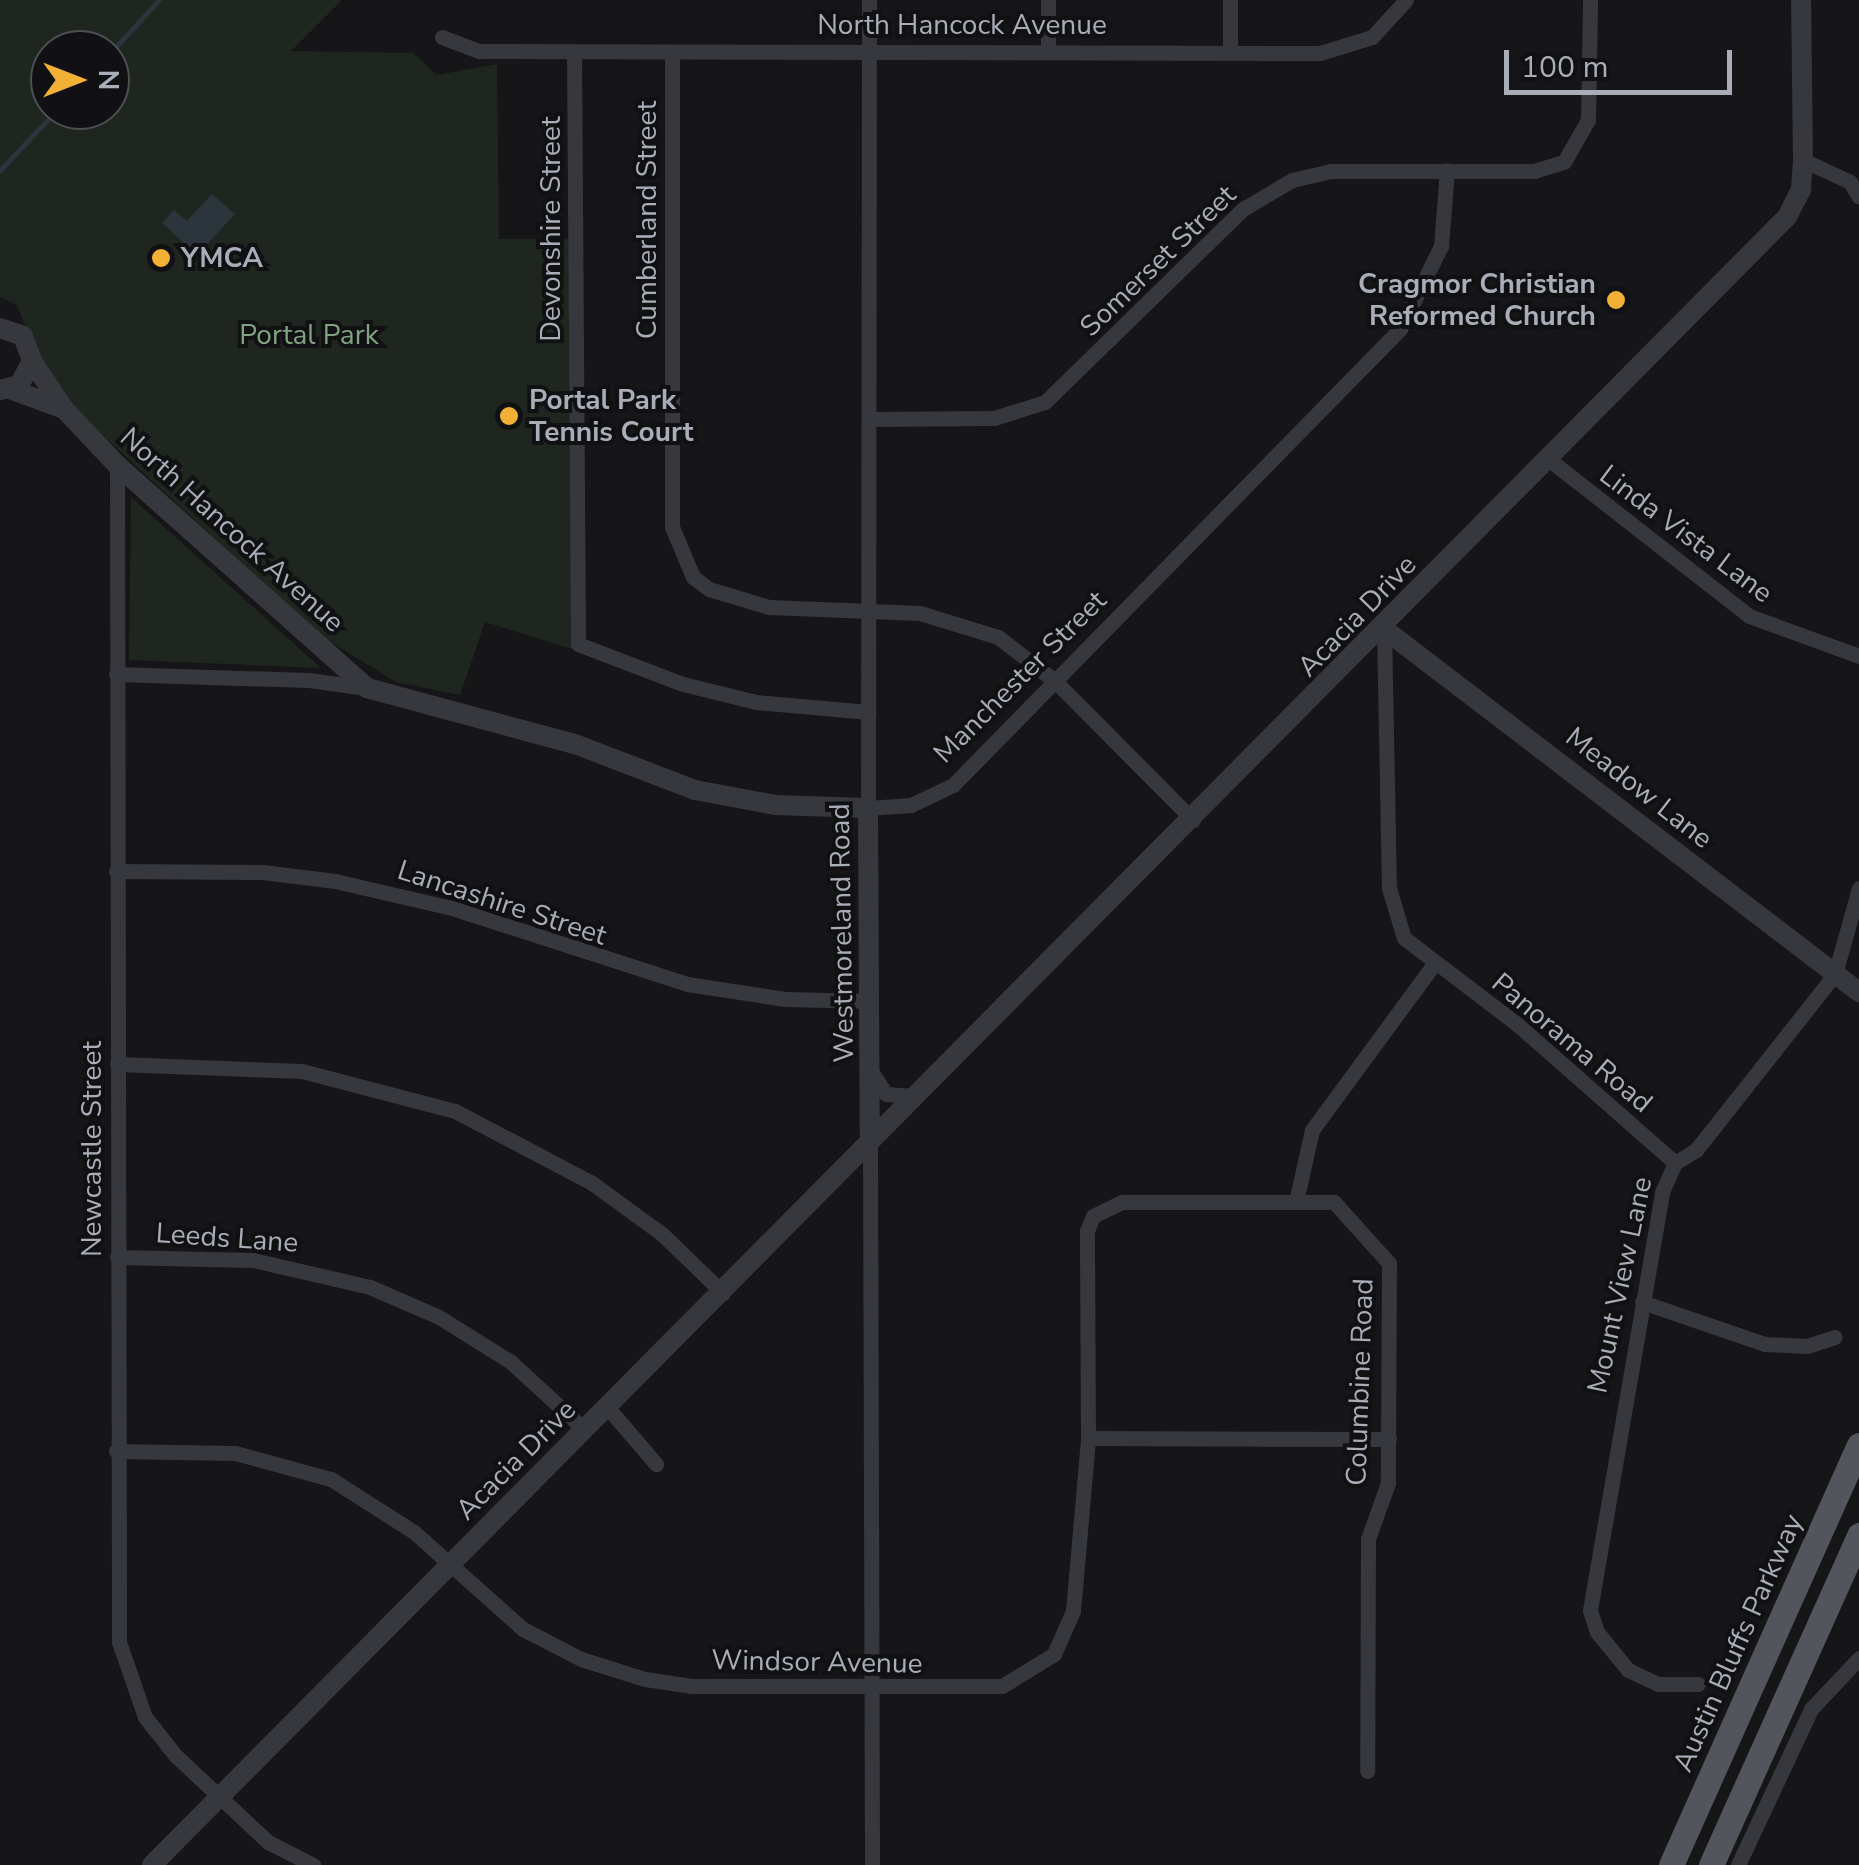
<!DOCTYPE html>
<style>
body{margin:0}
#map{position:relative;width:1859px;height:1865px;overflow:hidden;background:#161618;font-family:"Nunito Sans",sans-serif}
div>[style]{position:absolute}
[style*='--x']{left:calc(var(--x)*1px);top:calc(var(--y)*1px);width:calc(var(--w)*1px);rotate:calc(var(--a)*1deg)}
.green>*{inset:0;background:#1e261f}
.water>*{inset:0;background:#2c353c}
.stream>*{height:5px;margin:-2.5px;padding:0 2.5px;transform-origin:2.5px;border-radius:2.5px;background:#2c353c}
.minor>*{height:15px;margin:-7.5px;padding:0 7.5px;transform-origin:7.5px;border-radius:7.5px;background:#37383d}
.tertiary>*{height:20px;margin:-10px;padding:0 10px;transform-origin:10px;border-radius:10px;background:#37383d}
.primary>*{height:25px;margin:-12.5px;padding:0 12.5px;transform-origin:12.5px;border-radius:12.5px;background:#53555c}
.dots>*{width:28px;height:28px;translate:-50% -50%;box-sizing:border-box;border:5px solid #111113;border-radius:50%}
span{translate:-50% -50%;white-space:nowrap;text-align:center;line-height:1.15;-webkit-text-stroke:8px #111113;paint-order:stroke}
.street-label{font-size:28px;color:#a8adb8}
.poi-label{font-size:28px;color:#a8adb8;font-weight:700}
.left{translate:0 -50%;text-align:left}
.right{translate:-100% -50%;text-align:right}
.park-label{font-size:28px;color:#7fa381}
.north{position:absolute;left:30px;top:30px;width:100px;height:100px;box-sizing:border-box;background:#111113;border:2px solid #4d4f55;border-radius:50%;rotate:90deg;font-size:28px;font-weight:700;line-height:40px;text-align:center;color:#a8adb8}
.north::after{content:'';display:block;margin:auto;width:35px;height:45px;background:#f2b134;clip-path:polygon(50% 0,100% 100%,50% 72%,0 100%)}
.scale{position:absolute;left:1504px;top:50px;width:228px;height:45px;box-sizing:border-box;border:5px solid #a8adb8;border-top:0;padding-left:12px;font-size:30px;line-height:35px;white-space:nowrap;color:#a8adb8;-webkit-text-stroke:8px #111113;paint-order:stroke}
</style>
<div id="map">
<div class="green">
<i style="clip-path:polygon(evenodd,0 0,342px 0,291px 51px,413px 53px,437px 75px,497px 64px,499px 239px,570px 239px,572px 649px,485px 622px,460px 695px,396px 682px,321px 636px,88px 422px,43px 370px,17px 305px,0 297px,0 0,50px 50px,110px 50px,110px 110px,50px 110px,50px 50px)"></i>
<i style="clip-path:polygon(131px 497px,321px 668px,129px 660px)"></i>
</div>
<div class="water">
<i style="clip-path:polygon(212px 194px,235px 214px,197px 255px,162px 223px,174px 210px,187px 221px)"></i>
</div>
<div class="stream">
<i style="--x:110;--y:53;--w:72;--a:-47.2"></i>
<i style="--x:0;--y:170;--w:83;--a:-46.5"></i>
</div>
<div class="minor">
<i style="--x:869;--y:0;--w:808;--a:90.07"></i>
<i style="--x:868;--y:808;--w:43;--a:-4"></i>
<i style="--x:911;--y:805;--w:47;--a:-25.5"></i>
<i style="--x:953;--y:785;--w:639;--a:-45.57"></i>
<i style="--x:1400;--y:329;--w:93;--a:-63.7"></i>
<i style="--x:1441;--y:246;--w:76;--a:-85.5"></i>
<i style="--x:442;--y:37;--w:40;--a:21"></i>
<i style="--x:479;--y:51;--w:841;--a:0.14"></i>
<i style="--x:1320;--y:53;--w:54;--a:-17.1"></i>
<i style="--x:1372;--y:37;--w:50;--a:-47.4"></i>
<i style="--x:574;--y:52;--w:592;--a:89.61"></i>
<i style="--x:578;--y:644;--w:112;--a:20.9"></i>
<i style="--x:683;--y:684;--w:75;--a:13.9"></i>
<i style="--x:756;--y:702;--w:113;--a:5.1"></i>
<i style="--x:1048;--y:52;--w:52;--a:-90"></i>
<i style="--x:1230;--y:53;--w:53;--a:-90"></i>
<i style="--x:672;--y:54;--w:473;--a:90"></i>
<i style="--x:672;--y:527;--w:54;--a:67.2"></i>
<i style="--x:693;--y:577;--w:20;--a:37"></i>
<i style="--x:709;--y:589;--w:63;--a:16.7"></i>
<i style="--x:769;--y:607;--w:151;--a:2.3"></i>
<i style="--x:920;--y:613;--w:82;--a:17.1"></i>
<i style="--x:998;--y:637;--w:72;--a:37.7"></i>
<i style="--x:1055;--y:681;--w:196;--a:45.2"></i>
<i style="--x:1803;--y:160;--w:52;--a:25.1"></i>
<i style="--x:1850;--y:182;--w:17;--a:59"></i>
<i style="--x:869;--y:419;--w:125;--a:-0.5"></i>
<i style="--x:994;--y:418;--w:53;--a:-17.4"></i>
<i style="--x:1045;--y:402;--w:277;--a:-44.3"></i>
<i style="--x:1243;--y:209;--w:57;--a:-30.6"></i>
<i style="--x:1292;--y:180;--w:39;--a:-13"></i>
<i style="--x:1330;--y:171;--w:204;--a:0"></i>
<i style="--x:1534;--y:171;--w:31;--a:-17"></i>
<i style="--x:1564;--y:162;--w:48;--a:-60.3"></i>
<i style="--x:1588;--y:120;--w:120;--a:-89"></i>
<i style="--x:1547;--y:458;--w:256;--a:38"></i>
<i style="--x:1749;--y:616;--w:117;--a:20"></i>
<i style="--x:117;--y:465;--w:1177;--a:89.9"></i>
<i style="--x:119;--y:1642;--w:79;--a:70.9"></i>
<i style="--x:145;--y:1717;--w:48;--a:51.7"></i>
<i style="--x:175;--y:1755;--w:127;--a:43.1"></i>
<i style="--x:268;--y:1842;--w:51;--a:27.1"></i>
<i style="--x:1384;--y:629;--w:259;--a:88.9"></i>
<i style="--x:1389;--y:888;--w:52;--a:73.3"></i>
<i style="--x:1404;--y:938;--w:142;--a:37.3"></i>
<i style="--x:1517;--y:1024;--w:210;--a:41.3"></i>
<i style="--x:116;--y:674;--w:193;--a:1.8"></i>
<i style="--x:309;--y:680;--w:58;--a:8"></i>
<i style="--x:116;--y:871;--w:146;--a:0.4"></i>
<i style="--x:262;--y:872;--w:74;--a:7"></i>
<i style="--x:335;--y:881;--w:120;--a:13"></i>
<i style="--x:452;--y:908;--w:247;--a:17.9"></i>
<i style="--x:687;--y:984;--w:99;--a:8.7"></i>
<i style="--x:785;--y:999;--w:86;--a:1.3"></i>
<i style="--x:117;--y:1064;--w:185;--a:2.2"></i>
<i style="--x:302;--y:1071;--w:158;--a:14.7"></i>
<i style="--x:455;--y:1111;--w:155;--a:27.7"></i>
<i style="--x:592;--y:1183;--w:87;--a:36.1"></i>
<i style="--x:662;--y:1234;--w:85;--a:44"></i>
<i style="--x:871;--y:1071;--w:27;--a:57"></i>
<i style="--x:886;--y:1094;--w:31;--a:4"></i>
<i style="--x:870;--y:1141;--w:724;--a:89.84"></i>
<i style="--x:1296;--y:1202;--w:74;--a:-77.5"></i>
<i style="--x:1312;--y:1130;--w:206;--a:-53.7"></i>
<i style="--x:117;--y:1257;--w:136;--a:1.3"></i>
<i style="--x:253;--y:1260;--w:120;--a:13"></i>
<i style="--x:370;--y:1287;--w:75;--a:23.5"></i>
<i style="--x:439;--y:1317;--w:85;--a:32"></i>
<i style="--x:511;--y:1362;--w:100;--a:42.6"></i>
<i style="--x:1642;--y:1302;--w:130;--a:18.9"></i>
<i style="--x:1765;--y:1344;--w:42;--a:2.7"></i>
<i style="--x:1807;--y:1346;--w:29;--a:-18"></i>
<i style="--x:608;--y:1408;--w:74;--a:49.4"></i>
<i style="--x:1088;--y:1438;--w:301;--a:0.2"></i>
<i style="--x:116;--y:1451;--w:119;--a:1"></i>
<i style="--x:235;--y:1453;--w:99;--a:15.2"></i>
<i style="--x:331;--y:1479;--w:98;--a:32.6"></i>
<i style="--x:414;--y:1532;--w:146;--a:41.7"></i>
<i style="--x:523;--y:1629;--w:65;--a:27.3"></i>
<i style="--x:581;--y:1659;--w:67;--a:17.4"></i>
<i style="--x:645;--y:1679;--w:48;--a:8.5"></i>
<i style="--x:692;--y:1686;--w:310;--a:0"></i>
<i style="--x:1002;--y:1686;--w:61;--a:-31.6"></i>
<i style="--x:1054;--y:1654;--w:47;--a:-66.2"></i>
<i style="--x:1073;--y:1611;--w:174;--a:-85"></i>
<i style="--x:1088;--y:1438;--w:207;--a:-90.3"></i>
<i style="--x:1087;--y:1231;--w:16;--a:-68"></i>
<i style="--x:1093;--y:1216;--w:32;--a:-26"></i>
<i style="--x:1122;--y:1202;--w:212;--a:0"></i>
<i style="--x:1334;--y:1202;--w:82;--a:48"></i>
<i style="--x:1389;--y:1263;--w:220;--a:90.3"></i>
<i style="--x:1388;--y:1483;--w:59;--a:109.7"></i>
<i style="--x:1368;--y:1539;--w:232;--a:90.2"></i>
<i style="--x:1698;--y:1684;--w:40;--a:180"></i>
<i style="--x:1658;--y:1684;--w:33;--a:-155"></i>
<i style="--x:1628;--y:1670;--w:49;--a:-129.2"></i>
<i style="--x:1597;--y:1632;--w:23;--a:-108"></i>
<i style="--x:1590;--y:1610;--w:424;--a:-80.2"></i>
<i style="--x:1662;--y:1192;--w:32;--a:-66"></i>
<i style="--x:1675;--y:1163;--w:25;--a:-32"></i>
<i style="--x:1696;--y:1150;--w:224;--a:-51.7"></i>
<i style="--x:1835;--y:974;--w:89;--a:-74.4"></i>
<i style="--x:1738;--y:1865;--w:172;--a:-64.9"></i>
<i style="--x:1811;--y:1709;--w:70;--a:-46.7"></i>
</div>
<div class="tertiary">
<i style="--x:0;--y:328;--w:24;--a:19"></i>
<i style="--x:23;--y:336;--w:27;--a:70"></i>
<i style="--x:32;--y:361;--w:27;--a:118"></i>
<i style="--x:19;--y:385;--w:20;--a:165"></i>
<i style="--x:32;--y:361;--w:58;--a:56.3"></i>
<i style="--x:64;--y:409;--w:77;--a:46.6"></i>
<i style="--x:117;--y:465;--w:335;--a:41.7"></i>
<i style="--x:367;--y:688;--w:215;--a:15.1"></i>
<i style="--x:575;--y:744;--w:129;--a:21"></i>
<i style="--x:695;--y:790;--w:81;--a:10.6"></i>
<i style="--x:775;--y:805;--w:93;--a:1.8"></i>
<i style="--x:868;--y:808;--w:333;--a:89.7"></i>
<i style="--x:10;--y:389;--w:58;--a:20.3"></i>
<i style="--x:1384;--y:629;--w:598;--a:37.39"></i>
<i style="--x:152;--y:1865;--w:2321;--a:-45.23"></i>
<i style="--x:1787;--y:217;--w:31;--a:-63"></i>
<i style="--x:1801;--y:189;--w:29;--a:-86"></i>
<i style="--x:1803;--y:160;--w:160;--a:-90.7"></i>
</div>
<div class="primary">
<i style="--x:1671;--y:1865;--w:460;--a:-65.9"></i>
<i style="--x:1711;--y:1865;--w:362;--a:-65.8"></i>
</div>
<div class="dots">
<i style="left:161px;top:258px;background:#f2b134"></i>
<i style="left:1616px;top:300px;background:#f2b134"></i>
<i style="left:509px;top:416px;background:#f2b134"></i>
</div>
<div class="street-label">
<span style="left:962px;top:25px">North Hancock Avenue</span>
<span style="left:647px;top:220px;rotate:-90deg">Cumberland Street</span>
<span style="left:551px;top:229px;rotate:-90deg">Devonshire Street</span>
<span style="left:1158px;top:261px;rotate:-44deg">Somerset Street</span>
<span style="left:232px;top:530px;rotate:42deg">North Hancock Avenue</span>
<span style="left:1686px;top:534px;rotate:37deg">Linda Vista Lane</span>
<span style="left:1357px;top:616px;rotate:-46deg">Acacia Drive</span>
<span style="left:1020px;top:677px;rotate:-45deg">Manchester Street</span>
<span style="left:1639px;top:788px;rotate:38deg">Meadow Lane</span>
<span style="left:502px;top:903px;rotate:18deg">Lancashire Street</span>
<span style="left:842px;top:933px;rotate:-91deg">Westmoreland Road</span>
<span style="left:1572px;top:1043px;rotate:40deg">Panorama Road</span>
<span style="left:92px;top:1149px;rotate:-90deg">Newcastle Street</span>
<span style="left:227px;top:1238px;rotate:4deg">Leeds Lane</span>
<span style="left:1620px;top:1285px;rotate:-78deg">Mount View Lane</span>
<span style="left:1360px;top:1382px;rotate:-88deg">Columbine Road</span>
<span style="left:516px;top:1460px;rotate:-45deg">Acacia Drive</span>
<span style="left:1738px;top:1643px;rotate:-66deg">Austin Bluffs Parkway</span>
<span style="left:817px;top:1662px;rotate:1deg">Windsor Avenue</span>
</div>
<div class="poi-label">
<span class="left" style="left:181px;top:258px">YMCA</span>
<span class="right" style="left:1596px;top:300px">Cragmor Christian<br>Reformed Church</span>
<span class="left" style="left:529px;top:416px">Portal Park<br>Tennis Court</span>
</div>
<div class="park-label">
<span style="left:309px;top:335px">Portal Park</span>
</div>
<div class="north">N</div>
<div class="scale">100 m</div>
</div>
